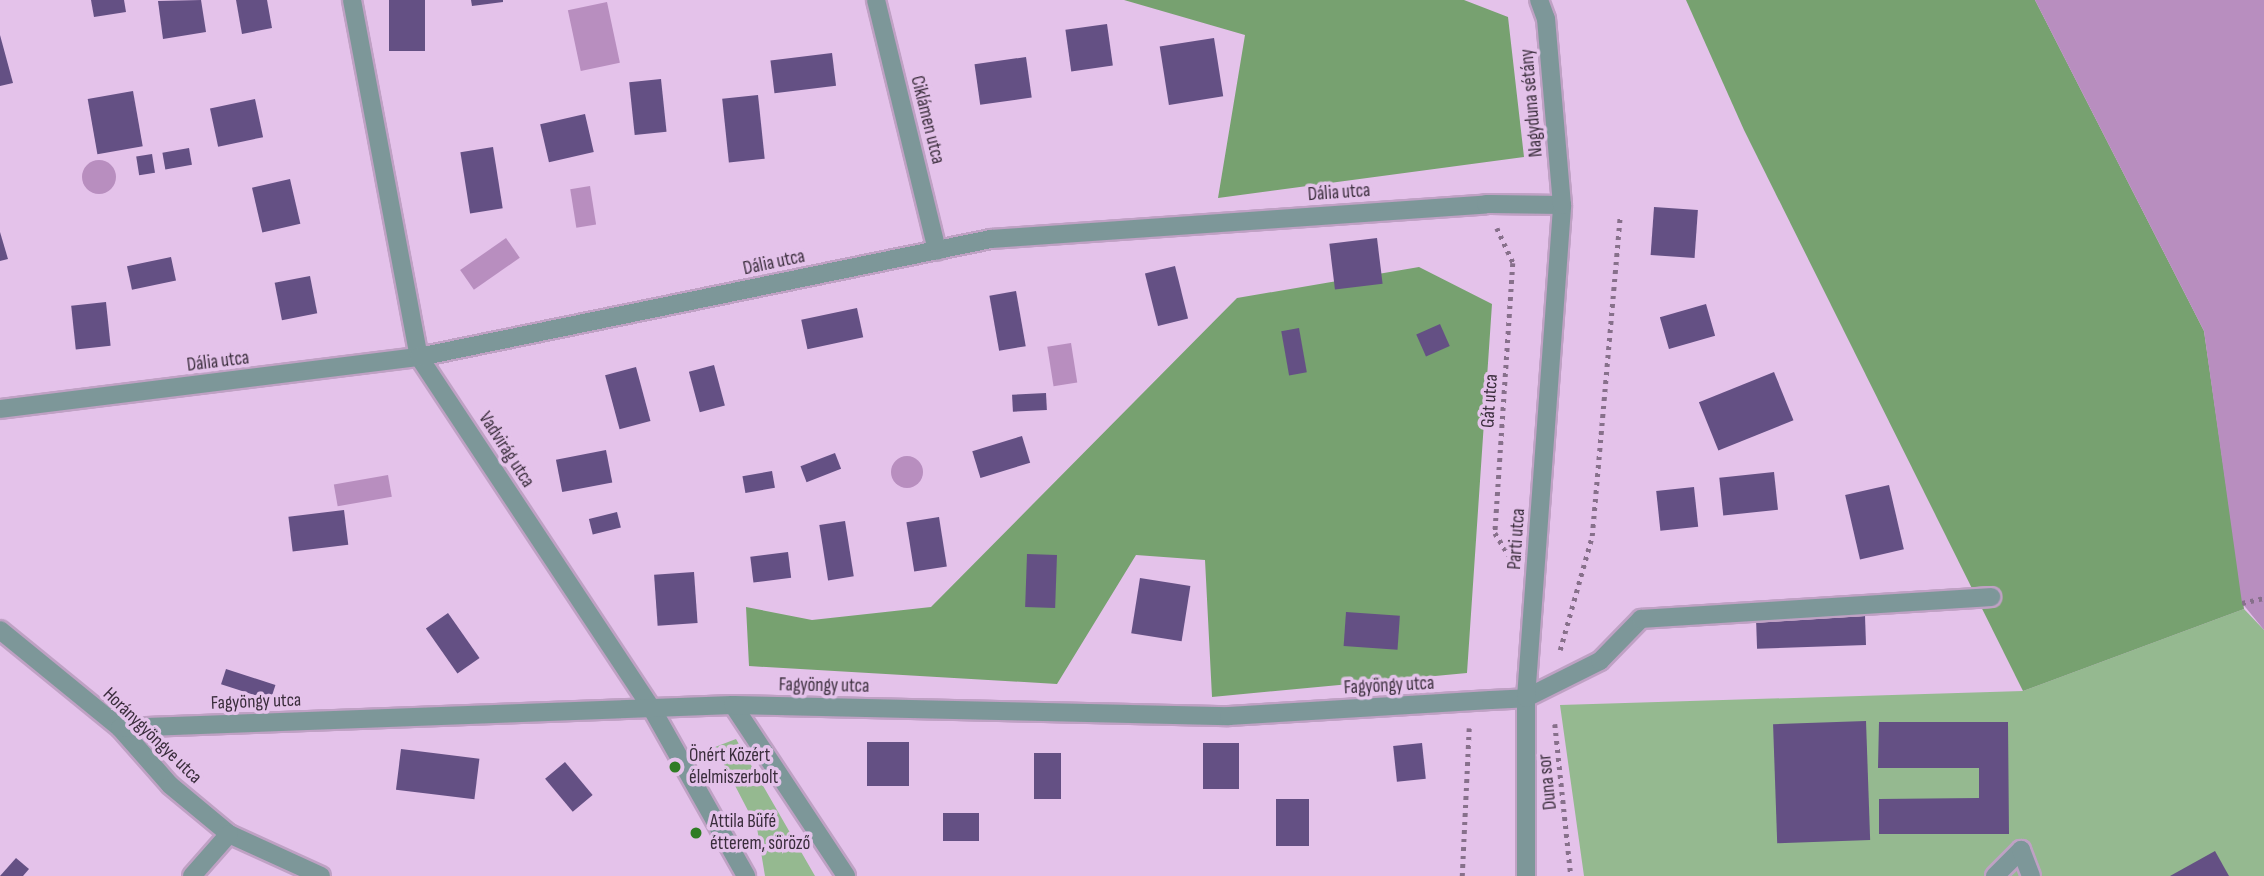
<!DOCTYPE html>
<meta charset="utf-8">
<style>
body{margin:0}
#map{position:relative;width:2264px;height:876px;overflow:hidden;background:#e4c2ea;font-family:"Sofia Sans Condensed",sans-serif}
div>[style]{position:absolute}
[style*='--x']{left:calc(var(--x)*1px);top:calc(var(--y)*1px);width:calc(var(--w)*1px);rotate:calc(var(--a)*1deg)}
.green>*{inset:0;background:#95b990}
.forest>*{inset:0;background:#77a170}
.water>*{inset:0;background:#b88ebf;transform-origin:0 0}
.round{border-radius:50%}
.building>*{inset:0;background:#645084;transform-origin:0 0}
.path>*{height:4.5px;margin-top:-2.25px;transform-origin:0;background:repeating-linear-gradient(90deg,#87708b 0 3.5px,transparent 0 8.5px)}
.roads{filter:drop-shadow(2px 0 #bfa1c4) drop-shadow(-2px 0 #bfa1c4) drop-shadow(0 2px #bfa1c4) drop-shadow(0 -2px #bfa1c4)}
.lane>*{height:18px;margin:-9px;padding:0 9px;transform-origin:9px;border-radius:9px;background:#7d9799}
.street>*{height:18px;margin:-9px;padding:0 9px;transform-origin:9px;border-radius:9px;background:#7d9799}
.dots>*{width:19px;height:19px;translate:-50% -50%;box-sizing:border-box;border:4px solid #e4c2ea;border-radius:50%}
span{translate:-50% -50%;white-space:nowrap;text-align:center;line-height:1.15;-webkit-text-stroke:7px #e4c2ea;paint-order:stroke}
.street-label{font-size:19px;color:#3a2d3c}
.poi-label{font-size:19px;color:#3a2d3c}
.left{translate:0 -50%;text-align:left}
</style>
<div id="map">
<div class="green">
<i style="clip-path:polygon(2244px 609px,2264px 630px,2264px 876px,1584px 876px,1560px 705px,2023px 691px)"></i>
<i style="clip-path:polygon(736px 739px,815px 876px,765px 876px,757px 828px,715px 747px)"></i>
</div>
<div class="forest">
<i style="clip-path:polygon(1124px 0,1464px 0,1508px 17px,1524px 157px,1218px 198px,1245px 35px)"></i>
<i style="clip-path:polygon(1686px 0,2035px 0,2204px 331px,2244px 609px,2023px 691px,1744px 130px)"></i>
<i style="clip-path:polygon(1419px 267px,1492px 304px,1467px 673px,1212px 697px,1205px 560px,1136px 555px,1057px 684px,749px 666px,746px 607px,812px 620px,931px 607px,1237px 298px)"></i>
</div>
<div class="water">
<i style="clip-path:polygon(2035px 0,2264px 0,2264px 630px,2242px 603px,2204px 331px)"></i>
<i style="left:607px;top:2px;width:62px;height:40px;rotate:78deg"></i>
<i class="round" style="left:82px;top:160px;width:34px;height:34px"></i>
<i style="left:590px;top:186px;width:39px;height:20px;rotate:81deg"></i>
<i style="left:506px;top:238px;width:24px;height:56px;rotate:55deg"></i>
<i style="left:1071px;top:343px;width:40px;height:24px;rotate:81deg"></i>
<i class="round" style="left:891px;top:456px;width:32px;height:32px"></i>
<i style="left:388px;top:475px;width:22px;height:55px;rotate:80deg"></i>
</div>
<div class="building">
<i style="clip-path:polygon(91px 0,124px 0,126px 12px,94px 17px)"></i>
<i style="clip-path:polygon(201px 0,206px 32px,163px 39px,158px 1px)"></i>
<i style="clip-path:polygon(236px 0,267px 0,272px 28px,242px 34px)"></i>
<i style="left:389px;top:0;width:36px;height:51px"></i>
<i style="clip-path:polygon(471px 0,503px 0,503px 2px,472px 6px)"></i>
<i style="left:1107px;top:24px;width:42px;height:42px;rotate:82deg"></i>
<i style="clip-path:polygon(0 35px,13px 83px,0 86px)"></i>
<i style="left:1214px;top:38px;width:59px;height:55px;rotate:81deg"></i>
<i style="left:832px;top:53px;width:33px;height:62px;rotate:83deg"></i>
<i style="left:1026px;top:57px;width:41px;height:52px;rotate:82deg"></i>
<i style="left:661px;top:79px;width:53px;height:32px;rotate:84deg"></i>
<i style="left:133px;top:91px;width:56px;height:46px;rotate:80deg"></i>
<i style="left:758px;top:95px;width:64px;height:36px;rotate:84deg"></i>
<i style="left:255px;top:99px;width:39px;height:46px;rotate:78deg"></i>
<i style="left:585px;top:114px;width:39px;height:46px;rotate:77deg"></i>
<i style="left:493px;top:147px;width:62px;height:33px;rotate:81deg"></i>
<i style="left:189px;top:148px;width:17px;height:27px;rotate:80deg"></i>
<i style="left:152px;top:154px;width:19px;height:16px;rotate:81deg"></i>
<i style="left:290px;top:179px;width:46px;height:39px;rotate:77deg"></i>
<i style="left:1654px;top:207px;width:44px;height:48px;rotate:4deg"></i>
<i style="clip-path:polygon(0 232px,8px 259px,0 261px)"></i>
<i style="left:1377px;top:238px;width:46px;height:48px;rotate:83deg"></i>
<i style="left:171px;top:257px;width:24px;height:45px;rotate:78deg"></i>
<i style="left:1175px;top:266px;width:54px;height:31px;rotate:76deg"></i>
<i style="left:310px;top:276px;width:38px;height:36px;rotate:79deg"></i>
<i style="left:1016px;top:291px;width:56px;height:27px;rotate:80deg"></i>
<i style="left:106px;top:302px;width:44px;height:35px;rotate:84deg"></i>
<i style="left:1706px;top:304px;width:33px;height:48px;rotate:74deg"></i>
<i style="left:857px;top:308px;width:30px;height:57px;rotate:78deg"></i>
<i style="left:1440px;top:324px;width:24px;height:26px;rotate:66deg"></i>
<i style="left:1299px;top:328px;width:45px;height:18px;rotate:80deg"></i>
<i style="left:714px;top:365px;width:42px;height:26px;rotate:75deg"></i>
<i style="left:636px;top:367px;width:56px;height:32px;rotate:75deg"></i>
<i style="left:1774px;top:372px;width:52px;height:81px;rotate:68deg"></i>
<i style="left:1046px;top:393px;width:17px;height:34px;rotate:87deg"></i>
<i style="left:1022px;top:436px;width:28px;height:52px;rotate:73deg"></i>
<i style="left:606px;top:450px;width:33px;height:51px;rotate:79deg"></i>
<i style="left:835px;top:453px;width:17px;height:37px;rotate:69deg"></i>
<i style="left:772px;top:471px;width:17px;height:30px;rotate:80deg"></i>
<i style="left:1774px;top:472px;width:38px;height:55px;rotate:84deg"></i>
<i style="left:1889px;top:485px;width:66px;height:45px;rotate:77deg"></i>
<i style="left:1694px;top:487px;width:40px;height:38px;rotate:84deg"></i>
<i style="left:344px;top:510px;width:35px;height:56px;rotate:83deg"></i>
<i style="left:617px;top:512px;width:16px;height:29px;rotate:76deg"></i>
<i style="left:939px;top:517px;width:50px;height:33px;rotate:81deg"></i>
<i style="left:845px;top:521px;width:56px;height:26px;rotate:81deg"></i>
<i style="left:788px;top:552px;width:26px;height:38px;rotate:83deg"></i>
<i style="left:1027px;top:554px;width:30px;height:53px;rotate:2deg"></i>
<i style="left:694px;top:572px;width:51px;height:40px;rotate:86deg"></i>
<i style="left:1140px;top:578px;width:51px;height:56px;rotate:9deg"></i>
<i style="left:1346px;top:612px;width:54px;height:34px;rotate:4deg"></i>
<i style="left:448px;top:613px;width:55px;height:27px;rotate:55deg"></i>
<i style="left:1865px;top:616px;width:29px;height:109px;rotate:88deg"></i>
<i style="left:226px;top:669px;width:52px;height:16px;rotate:18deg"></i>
<i style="left:1866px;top:721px;width:119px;height:93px;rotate:88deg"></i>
<i style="clip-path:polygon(1879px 722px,2008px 722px,2009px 834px,1879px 834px,1879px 799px,1979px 798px,1979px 768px,1878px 768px)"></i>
<i style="left:867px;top:742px;width:42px;height:44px"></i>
<i style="left:1203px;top:743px;width:36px;height:46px"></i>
<i style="left:1422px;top:743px;width:36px;height:29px;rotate:84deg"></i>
<i style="left:401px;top:749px;width:79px;height:41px;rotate:7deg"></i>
<i style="left:1034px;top:753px;width:27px;height:46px"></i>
<i style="left:565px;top:762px;width:43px;height:26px;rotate:50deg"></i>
<i style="left:1276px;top:799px;width:33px;height:47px"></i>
<i style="left:943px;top:813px;width:36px;height:28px"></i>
<i style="clip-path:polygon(2215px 851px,2229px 876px,2170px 876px)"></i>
<i style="clip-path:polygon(16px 858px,29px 869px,23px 876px,0 876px)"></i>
</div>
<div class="path">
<i style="--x:1497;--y:228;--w:38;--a:65"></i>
<i style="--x:1513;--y:263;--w:271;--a:93.8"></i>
<i style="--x:1495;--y:533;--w:26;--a:58"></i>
<i style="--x:2242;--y:603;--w:23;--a:-13"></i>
<i style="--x:1560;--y:650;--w:118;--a:-74.3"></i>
<i style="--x:1592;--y:536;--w:320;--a:-85"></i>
<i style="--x:1555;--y:724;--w:153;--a:84"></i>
<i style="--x:1462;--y:876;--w:148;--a:-87.3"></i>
</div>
<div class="roads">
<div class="lane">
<i style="--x:1995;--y:876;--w:37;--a:-45"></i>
<i style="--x:2021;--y:850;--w:28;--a:69"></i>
</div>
<div class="street">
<i style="--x:352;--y:0;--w:363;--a:79.4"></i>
<i style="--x:419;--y:357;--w:422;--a:56.5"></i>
<i style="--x:652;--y:709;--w:192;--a:60.6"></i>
<i style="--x:876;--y:0;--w:258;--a:76.3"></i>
<i style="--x:0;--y:409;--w:422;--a:-7.1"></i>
<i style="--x:419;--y:357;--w:584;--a:-11.66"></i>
<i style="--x:991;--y:239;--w:496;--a:-4"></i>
<i style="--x:1486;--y:204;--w:76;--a:0.8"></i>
<i style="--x:0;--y:630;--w:155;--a:39.2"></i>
<i style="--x:120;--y:728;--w:76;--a:48.7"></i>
<i style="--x:170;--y:785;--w:77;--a:39.7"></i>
<i style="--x:229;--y:834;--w:101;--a:24.5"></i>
<i style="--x:733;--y:705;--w:205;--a:56.5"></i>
<i style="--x:120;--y:728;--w:613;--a:-2.15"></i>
<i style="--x:733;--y:705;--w:496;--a:1.3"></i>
<i style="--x:1229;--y:716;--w:262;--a:-3.5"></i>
<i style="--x:1491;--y:700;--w:35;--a:-3"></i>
<i style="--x:1526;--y:698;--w:83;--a:-26.6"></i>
<i style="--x:1600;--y:661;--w:59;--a:-45.7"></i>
<i style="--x:1641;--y:619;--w:351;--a:-3.6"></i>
<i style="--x:192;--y:876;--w:56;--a:-48.6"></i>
<i style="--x:1526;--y:876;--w:178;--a:-90"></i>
<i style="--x:1526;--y:698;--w:494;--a:-85.8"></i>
<i style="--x:1562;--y:205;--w:187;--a:-94.9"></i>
<i style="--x:1546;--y:19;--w:20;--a:-110"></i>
</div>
</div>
<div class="dots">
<i style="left:675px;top:767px;background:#2f7c24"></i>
<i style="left:696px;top:833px;background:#2f7c24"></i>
</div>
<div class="street-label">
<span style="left:1532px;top:103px;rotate:-95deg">Nagyduna sétány</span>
<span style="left:927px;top:120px;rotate:76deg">Ciklámen utca</span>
<span style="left:1339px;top:193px;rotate:-4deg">Dália utca</span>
<span style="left:774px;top:263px;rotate:-12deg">Dália utca</span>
<span style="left:218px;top:362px;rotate:-7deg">Dália utca</span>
<span style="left:1490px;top:401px;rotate:-86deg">Gát utca</span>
<span style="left:506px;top:450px;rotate:57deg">Vadvirág utca</span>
<span style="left:1517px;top:539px;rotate:-86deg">Parti utca</span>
<span style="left:824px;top:686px;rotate:1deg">Fagyöngy utca</span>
<span style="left:1389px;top:686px;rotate:-3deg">Fagyöngy utca</span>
<span style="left:256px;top:702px;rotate:-2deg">Fagyöngy utca</span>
<span style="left:152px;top:736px;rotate:44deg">Horánygyöngye utca</span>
<span style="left:1548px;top:782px;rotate:-96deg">Duna sor</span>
</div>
<div class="poi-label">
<span class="left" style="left:689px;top:767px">Önért Közért<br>élelmiszerbolt</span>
<span class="left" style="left:710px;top:833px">Attila Büfé<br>étterem, söröző</span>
</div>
</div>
